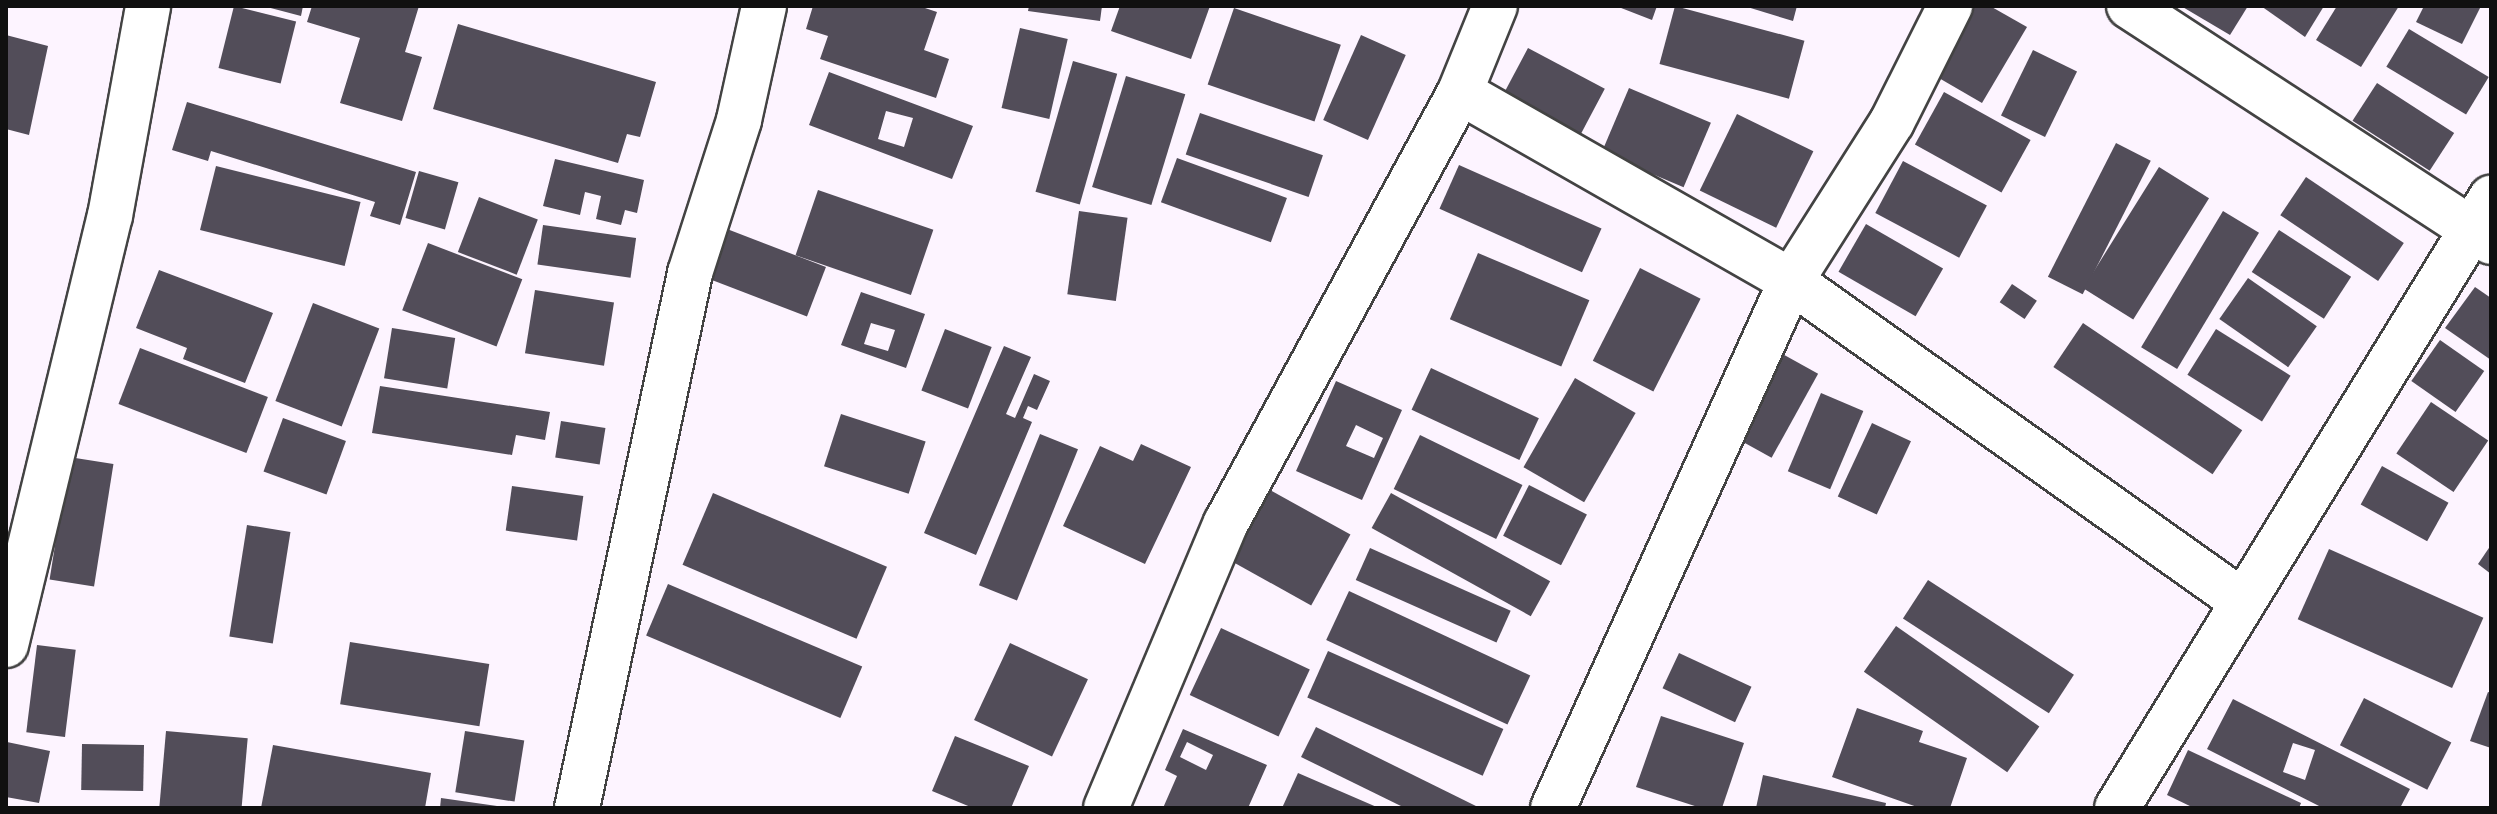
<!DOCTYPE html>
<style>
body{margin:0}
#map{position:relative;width:2497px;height:814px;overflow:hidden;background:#fdf4ff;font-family:Literata,serif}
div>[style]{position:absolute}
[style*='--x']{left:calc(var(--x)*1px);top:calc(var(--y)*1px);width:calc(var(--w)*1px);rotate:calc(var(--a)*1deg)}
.building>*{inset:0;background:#524d59;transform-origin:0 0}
.roads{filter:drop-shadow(2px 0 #434343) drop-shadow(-2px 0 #434343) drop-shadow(0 2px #434343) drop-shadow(0 -2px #434343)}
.minor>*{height:44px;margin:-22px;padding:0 22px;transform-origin:22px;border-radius:22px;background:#fff}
span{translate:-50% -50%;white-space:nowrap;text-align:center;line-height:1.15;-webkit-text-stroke:8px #fff;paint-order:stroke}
.frame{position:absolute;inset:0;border:8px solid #101010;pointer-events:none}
</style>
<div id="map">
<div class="building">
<i style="left:234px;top:6px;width:64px;height:64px;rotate:14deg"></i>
<i style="clip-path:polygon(263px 6px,303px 6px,301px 16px)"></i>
<i style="clip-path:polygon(312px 6px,419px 6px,405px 52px,422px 57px,402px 121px,340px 103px,360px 38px,307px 22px)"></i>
<i style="clip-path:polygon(813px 6px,919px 6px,937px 12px,924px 50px,949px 59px,936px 98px,820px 59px,828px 36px,806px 29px)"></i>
<i style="clip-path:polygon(1029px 6px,1102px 6px,1100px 21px,1028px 11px)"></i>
<i style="clip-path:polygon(1120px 6px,1210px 6px,1191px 59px,1111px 31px)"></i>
<i style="clip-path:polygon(1616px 6px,1657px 6px,1652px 20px)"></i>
<i style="left:1675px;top:6px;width:134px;height:60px;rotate:15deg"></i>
<i style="clip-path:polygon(1744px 6px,1797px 6px,1793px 21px)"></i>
<i style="clip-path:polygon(1971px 6px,1990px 6px,2027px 27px,1982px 103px,1932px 74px)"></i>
<i style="clip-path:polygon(2181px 6px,2248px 6px,2230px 35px)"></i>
<i style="clip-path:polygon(2261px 6px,2324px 6px,2305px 37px)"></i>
<i style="clip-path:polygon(2337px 6px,2399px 6px,2361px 67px,2316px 40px)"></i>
<i style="clip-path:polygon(2424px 6px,2481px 6px,2462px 44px,2416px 22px)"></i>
<i style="left:1234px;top:8px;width:113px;height:81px;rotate:19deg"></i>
<i style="clip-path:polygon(458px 24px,656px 82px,640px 137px,627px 134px,618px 163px,433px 109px)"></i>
<i style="left:1020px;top:28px;width:49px;height:82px;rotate:13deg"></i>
<i style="left:2409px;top:29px;width:93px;height:44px;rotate:31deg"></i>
<i style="clip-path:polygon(6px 35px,48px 46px,29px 135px,6px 129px)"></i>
<i style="left:1361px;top:35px;width:49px;height:93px;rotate:24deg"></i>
<i style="left:1528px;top:48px;width:87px;height:70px;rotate:28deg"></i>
<i style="left:2033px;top:50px;width:49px;height:73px;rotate:26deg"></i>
<i style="left:1073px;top:61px;width:46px;height:136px;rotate:16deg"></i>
<i style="clip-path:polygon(evenodd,829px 72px,973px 126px,952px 179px,809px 125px,829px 72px,886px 111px,913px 118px,904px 147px,878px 139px,886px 111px)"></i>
<i style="left:1126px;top:76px;width:62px;height:116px;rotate:17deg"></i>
<i style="left:2377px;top:83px;width:92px;height:45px;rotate:33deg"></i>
<i style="left:1629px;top:88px;width:89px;height:70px;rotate:23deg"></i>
<i style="left:1944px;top:92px;width:99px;height:60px;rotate:29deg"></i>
<i style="clip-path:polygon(187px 102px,416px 172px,400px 225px,370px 216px,375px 202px,211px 151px,208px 161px,172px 150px)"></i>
<i style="left:1200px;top:113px;width:130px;height:44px;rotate:19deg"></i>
<i style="left:1737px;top:114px;width:85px;height:85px;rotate:26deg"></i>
<i style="left:2116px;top:143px;width:39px;height:150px;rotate:27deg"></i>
<i style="left:1177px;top:158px;width:117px;height:47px;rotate:20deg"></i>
<i style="clip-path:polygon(555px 159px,644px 180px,637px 213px,625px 210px,621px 225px,596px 219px,601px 196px,585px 192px,580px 215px,543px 206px)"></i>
<i style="left:1903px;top:161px;width:95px;height:59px;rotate:28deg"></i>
<i style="left:1459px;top:165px;width:156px;height:48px;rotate:24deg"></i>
<i style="left:216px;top:166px;width:149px;height:66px;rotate:14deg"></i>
<i style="left:2159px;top:167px;width:59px;height:143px;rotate:32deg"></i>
<i style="left:419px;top:171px;width:41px;height:49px;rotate:16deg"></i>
<i style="left:2306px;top:177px;width:118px;height:46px;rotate:34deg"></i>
<i style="left:818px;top:190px;width:122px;height:69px;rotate:19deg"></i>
<i style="left:479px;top:197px;width:63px;height:59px;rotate:21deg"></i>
<i style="left:1079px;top:211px;width:49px;height:84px;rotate:8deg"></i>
<i style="left:2223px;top:211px;width:42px;height:159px;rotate:31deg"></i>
<i style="left:1866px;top:224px;width:89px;height:55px;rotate:30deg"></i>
<i style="left:543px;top:225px;width:94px;height:40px;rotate:8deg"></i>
<i style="left:727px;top:229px;width:106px;height:53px;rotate:21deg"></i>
<i style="left:2279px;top:230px;width:86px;height:50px;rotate:33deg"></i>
<i style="left:428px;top:243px;width:101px;height:72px;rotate:21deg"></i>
<i style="left:1478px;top:253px;width:121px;height:72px;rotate:23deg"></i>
<i style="left:1640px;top:268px;width:68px;height:104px;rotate:27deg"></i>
<i style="clip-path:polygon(159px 270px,273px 313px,245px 383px,183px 359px,187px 348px,136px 328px)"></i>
<i style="left:2248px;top:278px;width:84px;height:50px;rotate:35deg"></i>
<i style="left:2012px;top:284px;width:30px;height:22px;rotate:34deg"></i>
<i style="clip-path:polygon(2475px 287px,2491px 298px,2491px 360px,2445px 328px)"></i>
<i style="left:535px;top:290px;width:80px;height:64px;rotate:9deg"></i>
<i style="clip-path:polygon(evenodd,861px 292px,925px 314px,906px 368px,841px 345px,861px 292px,871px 323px,895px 330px,888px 351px,864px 344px,871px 323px)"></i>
<i style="left:313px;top:303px;width:71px;height:105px;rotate:21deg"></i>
<i style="left:2083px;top:323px;width:192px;height:53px;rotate:34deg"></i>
<i style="left:392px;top:328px;width:64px;height:51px;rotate:9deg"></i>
<i style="left:945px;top:329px;width:50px;height:66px;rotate:21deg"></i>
<i style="left:2216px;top:329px;width:88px;height:54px;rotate:32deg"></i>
<i style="left:2440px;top:340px;width:54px;height:50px;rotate:35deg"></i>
<i style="clip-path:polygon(1004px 346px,1031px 357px,1006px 414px,1015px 418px,1034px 374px,1050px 381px,1037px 410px,1028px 406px,1023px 418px,1032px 422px,976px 555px,924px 533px)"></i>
<i style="left:140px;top:348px;width:137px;height:60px;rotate:21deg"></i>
<i style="left:1777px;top:351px;width:47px;height:96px;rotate:29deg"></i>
<i style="left:1431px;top:368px;width:119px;height:46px;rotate:25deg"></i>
<i style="left:1575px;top:378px;width:70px;height:103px;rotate:30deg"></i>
<i style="clip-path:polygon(evenodd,1336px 381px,1402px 410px,1362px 500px,1296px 471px,1336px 381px,1356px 425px,1383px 438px,1374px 458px,1346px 446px,1356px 425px)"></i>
<i style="clip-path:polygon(380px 386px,550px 412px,545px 440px,516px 435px,512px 455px,372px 433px)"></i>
<i style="left:1821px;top:393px;width:46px;height:85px;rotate:23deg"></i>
<i style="left:2431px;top:402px;width:69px;height:62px;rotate:34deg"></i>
<i style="left:841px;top:414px;width:89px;height:55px;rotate:18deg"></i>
<i style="left:283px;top:418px;width:67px;height:57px;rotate:20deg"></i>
<i style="left:561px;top:421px;width:45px;height:37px;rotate:9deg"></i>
<i style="left:1872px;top:423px;width:43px;height:81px;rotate:25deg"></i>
<i style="left:1040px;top:434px;width:41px;height:163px;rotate:22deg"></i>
<i style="left:1420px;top:435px;width:114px;height:60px;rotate:26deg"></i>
<i style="clip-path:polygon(1141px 444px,1191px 467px,1145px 564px,1063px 526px,1100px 446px,1133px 461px)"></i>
<i style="left:69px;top:457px;width:45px;height:124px;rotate:9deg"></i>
<i style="left:2382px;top:466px;width:76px;height:44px;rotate:29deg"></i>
<i style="left:1529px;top:485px;width:65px;height:57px;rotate:27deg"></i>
<i style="left:512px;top:486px;width:72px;height:45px;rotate:8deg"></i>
<i style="left:1270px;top:490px;width:92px;height:81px;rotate:29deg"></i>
<i style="left:713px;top:493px;width:189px;height:78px;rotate:23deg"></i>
<i style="left:1391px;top:493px;width:182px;height:40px;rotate:29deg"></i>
<i style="left:247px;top:525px;width:44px;height:113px;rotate:9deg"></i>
<i style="clip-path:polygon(2491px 545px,2491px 574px,2478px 564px)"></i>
<i style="left:1370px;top:548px;width:154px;height:35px;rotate:24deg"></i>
<i style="left:2329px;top:549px;width:169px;height:77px;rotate:24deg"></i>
<i style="left:1928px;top:580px;width:174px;height:46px;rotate:33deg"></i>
<i style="left:668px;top:584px;width:211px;height:56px;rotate:23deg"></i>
<i style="left:1349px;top:591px;width:200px;height:54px;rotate:25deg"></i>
<i style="left:1896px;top:626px;width:175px;height:56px;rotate:35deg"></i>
<i style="left:1221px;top:628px;width:98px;height:74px;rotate:25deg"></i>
<i style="left:350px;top:642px;width:141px;height:63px;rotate:9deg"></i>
<i style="left:1010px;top:643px;width:86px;height:85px;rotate:25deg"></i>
<i style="left:37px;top:645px;width:39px;height:88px;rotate:7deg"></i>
<i style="left:1328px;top:651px;width:192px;height:51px;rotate:24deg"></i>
<i style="left:1679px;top:653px;width:80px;height:39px;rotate:25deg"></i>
<i style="clip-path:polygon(2488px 692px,2491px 693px,2491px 748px,2470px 741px)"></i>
<i style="left:2364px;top:698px;width:98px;height:53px;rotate:27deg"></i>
<i style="clip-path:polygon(evenodd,2233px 699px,2410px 789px,2400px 808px,2323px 808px,2207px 749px,2233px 699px,2293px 743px,2315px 750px,2305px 780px,2283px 772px,2293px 743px)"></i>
<i style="clip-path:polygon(1857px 708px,1923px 731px,1919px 742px,1967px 758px,1950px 808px,1920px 808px,1832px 777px)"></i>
<i style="clip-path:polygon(1661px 716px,1744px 743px,1722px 808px,1701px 808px,1636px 787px)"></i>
<i style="clip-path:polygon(1316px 727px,1480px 808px,1405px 808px,1301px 757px)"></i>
<i style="clip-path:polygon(evenodd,1183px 729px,1267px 765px,1248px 808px,1163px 808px,1177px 776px,1165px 770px,1183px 729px,1187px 742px,1213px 755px,1206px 770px,1180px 757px,1187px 742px)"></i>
<i style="left:166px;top:731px;width:82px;height:77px;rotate:5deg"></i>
<i style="left:465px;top:731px;width:60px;height:62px;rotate:9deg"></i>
<i style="clip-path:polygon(955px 736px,1029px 766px,1011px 808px,973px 808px,932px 791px)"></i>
<i style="clip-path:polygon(7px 742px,50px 751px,39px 803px,6px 797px)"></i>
<i style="left:82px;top:744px;width:62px;height:46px;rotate:1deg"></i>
<i style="clip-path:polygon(273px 745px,431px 773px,425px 808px,261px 808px)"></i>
<i style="clip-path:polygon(2188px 750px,2301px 803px,2299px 808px,2194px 808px,2167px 795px)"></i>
<i style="clip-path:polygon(1298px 773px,1379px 808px,1282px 808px)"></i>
<i style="clip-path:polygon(1763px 775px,1886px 803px,1885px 808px,1756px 808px)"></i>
<i style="clip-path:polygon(441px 798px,497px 806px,497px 808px,440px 808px)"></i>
</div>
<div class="roads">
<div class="minor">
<i style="--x:2129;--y:6;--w:432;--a:33.1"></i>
<i style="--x:1460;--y:92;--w:381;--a:29.7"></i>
<i style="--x:1791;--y:281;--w:188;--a:-57.6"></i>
<i style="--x:1892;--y:122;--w:130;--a:-63.4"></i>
<i style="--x:6;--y:645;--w:441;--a:-76.4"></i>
<i style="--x:110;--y:216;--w:213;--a:-79.7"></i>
<i style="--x:577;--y:808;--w:547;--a:-78.07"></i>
<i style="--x:690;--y:273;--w:161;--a:-72.2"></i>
<i style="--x:739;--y:120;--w:117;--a:-77.6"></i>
<i style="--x:1106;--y:808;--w:309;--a:-67.2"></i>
<i style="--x:1226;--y:523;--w:490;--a:-61.5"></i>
<i style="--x:1460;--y:92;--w:93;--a:-67.9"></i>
<i style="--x:1553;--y:808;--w:578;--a:-65.7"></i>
<i style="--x:1791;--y:281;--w:554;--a:35.38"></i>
<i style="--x:2117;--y:808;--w:716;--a:-58.49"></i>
</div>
</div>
<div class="frame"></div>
</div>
